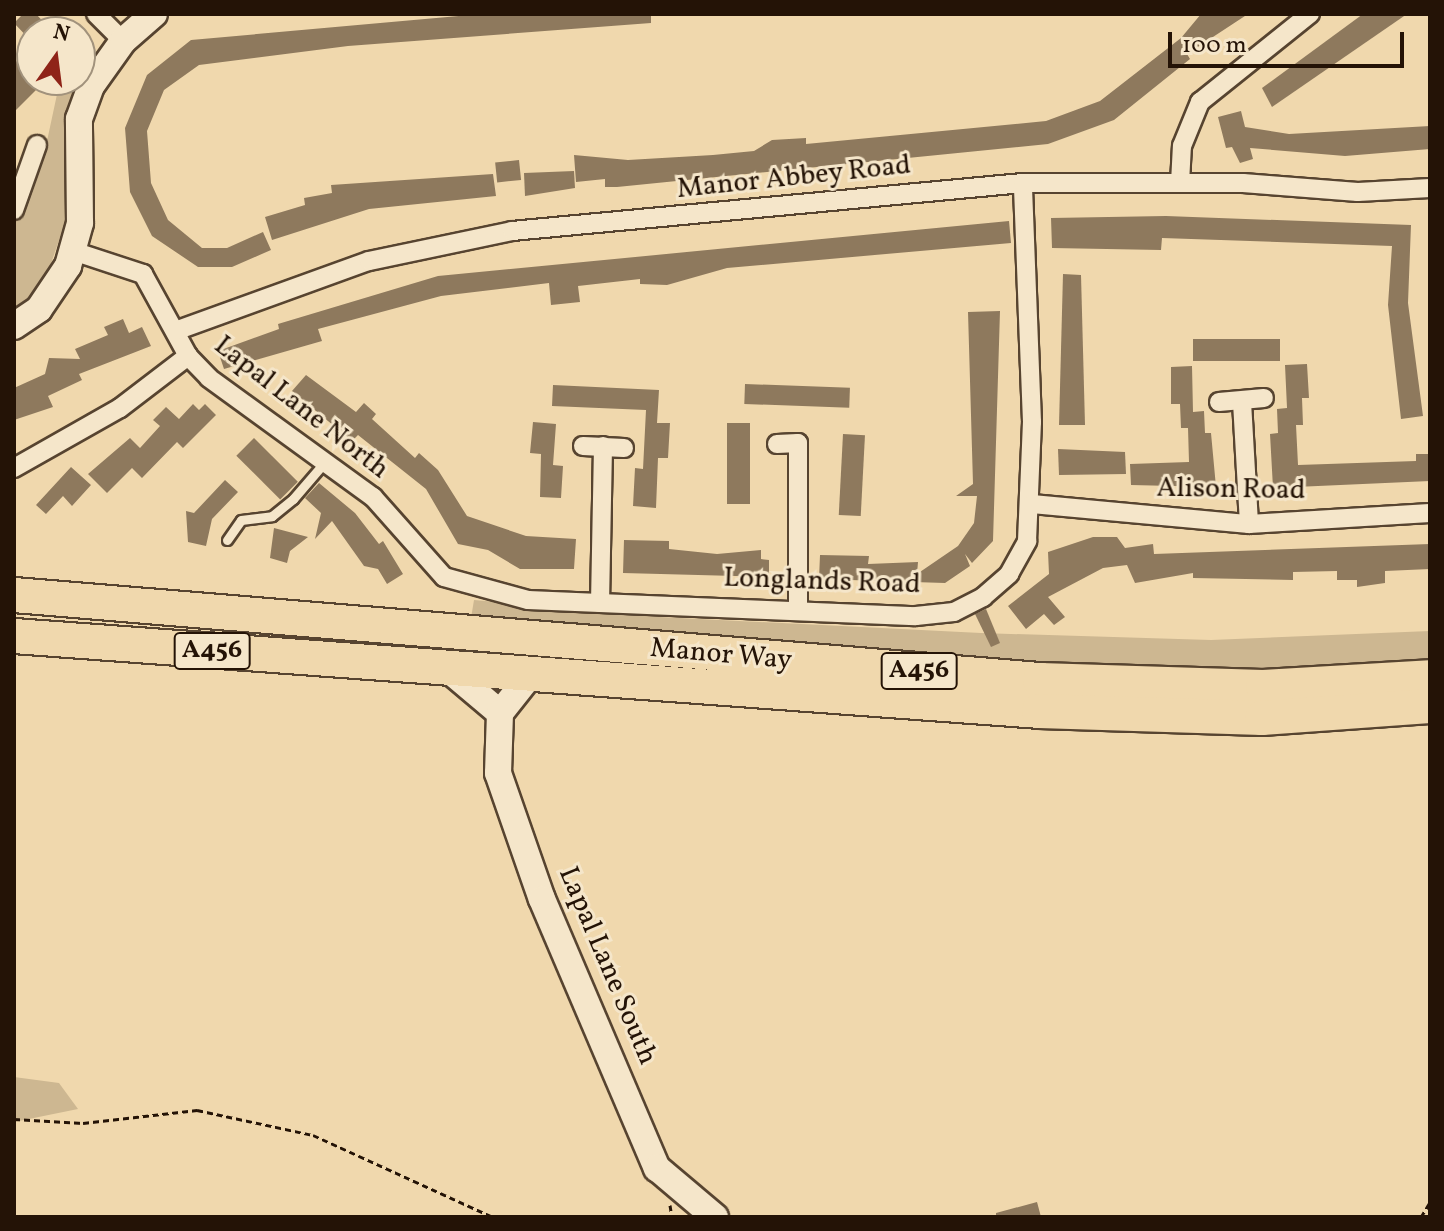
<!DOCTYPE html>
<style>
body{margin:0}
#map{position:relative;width:1444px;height:1231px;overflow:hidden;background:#f0d8ad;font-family:Vollkorn,serif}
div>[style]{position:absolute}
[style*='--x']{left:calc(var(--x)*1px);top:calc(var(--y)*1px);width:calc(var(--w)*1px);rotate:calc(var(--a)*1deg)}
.green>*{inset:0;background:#cdb791}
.building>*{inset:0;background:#8e795d;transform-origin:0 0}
.path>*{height:3px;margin-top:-1.5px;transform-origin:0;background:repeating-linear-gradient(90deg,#241306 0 6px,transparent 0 10px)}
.roads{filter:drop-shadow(2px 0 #574430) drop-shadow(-2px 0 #574430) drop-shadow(0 2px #574430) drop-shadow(0 -2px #574430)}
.lane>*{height:9px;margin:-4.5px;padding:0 4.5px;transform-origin:4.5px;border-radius:4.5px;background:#f5e6ca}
.street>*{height:18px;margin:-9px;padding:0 9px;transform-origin:9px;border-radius:9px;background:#f5e6ca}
.secondary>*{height:26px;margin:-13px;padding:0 13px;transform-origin:13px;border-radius:13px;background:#f5e6ca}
.highway>*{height:34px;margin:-17px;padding:0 17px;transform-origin:17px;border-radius:17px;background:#f0d8ad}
span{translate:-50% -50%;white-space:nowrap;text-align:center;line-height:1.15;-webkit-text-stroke:6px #f5e6ca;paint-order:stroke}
.shield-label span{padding:2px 6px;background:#f5e6ca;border:2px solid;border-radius:6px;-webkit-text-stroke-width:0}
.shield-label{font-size:26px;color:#241306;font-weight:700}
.street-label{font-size:28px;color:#241306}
.frame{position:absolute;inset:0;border:16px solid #241306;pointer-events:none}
.north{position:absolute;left:16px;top:16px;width:80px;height:80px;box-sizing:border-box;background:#f5e6ca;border:2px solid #a1927c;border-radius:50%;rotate:14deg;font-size:22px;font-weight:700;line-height:32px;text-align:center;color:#241306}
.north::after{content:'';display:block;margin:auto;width:28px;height:36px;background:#8f2418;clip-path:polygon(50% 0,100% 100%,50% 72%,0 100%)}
.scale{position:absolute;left:1168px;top:32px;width:236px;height:36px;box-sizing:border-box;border:4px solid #241306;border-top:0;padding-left:10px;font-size:24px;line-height:28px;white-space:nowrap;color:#241306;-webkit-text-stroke:6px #f5e6ca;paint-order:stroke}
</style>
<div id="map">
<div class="green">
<i style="clip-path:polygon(59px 85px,74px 88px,66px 127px,68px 214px,45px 281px,14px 312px,14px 222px,47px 141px)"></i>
<i style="clip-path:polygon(474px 600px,660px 617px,981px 633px,1211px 640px,1430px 631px,1430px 660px,1189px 672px,923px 656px,471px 618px)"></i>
<i style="clip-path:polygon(14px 1077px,59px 1083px,78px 1109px,14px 1122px)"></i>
</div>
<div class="building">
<i style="clip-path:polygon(23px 14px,36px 14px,53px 32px,32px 32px,32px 42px,14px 23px)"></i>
<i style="clip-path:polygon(481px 14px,651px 14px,651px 23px,348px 46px,199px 65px,164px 90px,147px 131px,151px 183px,168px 220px,202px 248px,227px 248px,263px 232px,271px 250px,232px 267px,198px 267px,152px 236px,130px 192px,125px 128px,147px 75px,191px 40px)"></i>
<i style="clip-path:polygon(1201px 14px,1248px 14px,1187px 54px,1190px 59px,1114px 120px,1048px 144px,617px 187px,605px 187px,605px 179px,576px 182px,574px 155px,628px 160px,713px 155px,754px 151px,772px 140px,806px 138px,806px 144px,1046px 121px,1100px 101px,1181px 38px)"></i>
<i style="clip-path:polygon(1363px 14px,1407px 14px,1272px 107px,1262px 88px)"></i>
<i style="clip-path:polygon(14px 59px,41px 85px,14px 112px)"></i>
<i style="clip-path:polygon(1241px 111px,1245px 127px,1289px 134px,1430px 126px,1430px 149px,1345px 156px,1250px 148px,1253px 159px,1240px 163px,1232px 147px,1226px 148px,1218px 117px)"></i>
<i style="left:519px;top:160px;width:20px;height:24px;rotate:84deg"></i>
<i style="clip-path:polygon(574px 171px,575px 188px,525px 196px,524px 173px)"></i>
<i style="clip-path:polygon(493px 174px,496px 196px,369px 209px,272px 240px,265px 217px,305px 205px,304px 198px,332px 193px,331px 185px)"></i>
<i style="clip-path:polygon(1166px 216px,1411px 225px,1408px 303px,1423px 416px,1401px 419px,1388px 305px,1392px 246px,1162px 238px,1161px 250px,1052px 248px,1051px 218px)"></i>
<i style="clip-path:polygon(1009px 221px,1011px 243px,727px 268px,667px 285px,640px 284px,640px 279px,578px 286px,580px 302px,551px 305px,549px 283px,441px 296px,318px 329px,322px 341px,224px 369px,218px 351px,279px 329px,278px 324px,438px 276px)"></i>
<i style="clip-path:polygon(1063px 274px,1081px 275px,1085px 425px,1059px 425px)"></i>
<i style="clip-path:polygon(1000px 311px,993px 541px,972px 563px,965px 554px,970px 566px,945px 583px,819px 579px,820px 555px,869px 556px,868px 564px,918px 562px,917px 574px,958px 546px,974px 523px,977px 496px,956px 496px,973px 484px,968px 312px)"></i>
<i style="clip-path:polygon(123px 319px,129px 333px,142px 327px,151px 346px,79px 374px,82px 380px,48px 396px,53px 407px,14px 420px,14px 388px,45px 374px,49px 358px,80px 359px,75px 349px,108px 335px,104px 327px)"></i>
<i style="left:1280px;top:339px;width:22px;height:87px;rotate:90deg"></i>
<i style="clip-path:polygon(1307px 364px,1309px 398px,1302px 398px,1303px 425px,1296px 425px,1298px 465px,1416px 461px,1416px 454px,1430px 454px,1430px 481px,1273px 488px,1270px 434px,1278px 433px,1277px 409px,1287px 408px,1285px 365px)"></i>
<i style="clip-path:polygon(1192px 366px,1193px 412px,1204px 411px,1205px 433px,1211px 433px,1216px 487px,1131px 485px,1130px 464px,1189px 462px,1188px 428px,1181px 428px,1180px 404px,1171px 404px,1171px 367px)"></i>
<i style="clip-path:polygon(306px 375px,356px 412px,364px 403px,376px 414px,372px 419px,415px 458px,419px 453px,438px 470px,467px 516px,526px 536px,576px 539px,574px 569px,520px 569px,488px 550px,458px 544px,426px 489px,358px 435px,352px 441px,292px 391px)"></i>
<i style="left:745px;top:384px;width:105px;height:20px;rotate:2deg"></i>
<i style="clip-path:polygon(553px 385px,659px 390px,657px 423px,670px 423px,668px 458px,658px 458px,656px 508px,633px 506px,635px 468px,643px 469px,646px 410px,552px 406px)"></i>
<i style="clip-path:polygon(193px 404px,199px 410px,205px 404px,216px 415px,183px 448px,177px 442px,142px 478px,132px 468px,107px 493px,88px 474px,130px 438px,140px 448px,160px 426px,153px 420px,166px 407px,179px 419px)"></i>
<i style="clip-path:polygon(533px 422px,556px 424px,553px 465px,563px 466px,561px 498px,540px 497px,541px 454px,530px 453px)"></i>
<i style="left:727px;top:423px;width:23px;height:81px"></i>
<i style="left:843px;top:434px;width:22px;height:81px;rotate:3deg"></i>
<i style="left:254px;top:438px;width:62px;height:25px;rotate:45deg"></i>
<i style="clip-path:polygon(1058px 449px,1125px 452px,1126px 474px,1059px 475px)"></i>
<i style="clip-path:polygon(71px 467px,91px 485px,72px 506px,63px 496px,46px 514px,36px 505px)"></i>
<i style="clip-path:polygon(225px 480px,238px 492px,212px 519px,206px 546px,188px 542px,186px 511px,194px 513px)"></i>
<i style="clip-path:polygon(319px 483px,355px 513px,379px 544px,383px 541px,403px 574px,387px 584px,378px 569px,364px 566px,332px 521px,315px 539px,321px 513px,305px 498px)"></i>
<i style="clip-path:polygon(274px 528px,308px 537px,290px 551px,287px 563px,270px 558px)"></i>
<i style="clip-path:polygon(1093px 537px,1117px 537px,1125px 548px,1153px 544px,1154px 554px,1430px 544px,1430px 569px,1385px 571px,1385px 583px,1357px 587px,1357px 580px,1337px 580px,1337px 571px,1293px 572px,1293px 580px,1193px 578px,1193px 573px,1135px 583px,1127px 565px,1103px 568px,1048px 597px,1065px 617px,1054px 625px,1044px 614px,1026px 629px,1008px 606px,1049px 574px,1048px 552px)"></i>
<i style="clip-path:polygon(624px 540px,669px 541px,669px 549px,717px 554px,761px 550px,761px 559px,769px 560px,769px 577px,623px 573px)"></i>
<i style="clip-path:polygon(986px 609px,1000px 643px,991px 647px,975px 614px)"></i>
<i style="clip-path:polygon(1037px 1202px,1041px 1217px,996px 1217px,996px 1213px)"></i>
</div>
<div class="path">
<i style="--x:14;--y:1119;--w:69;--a:3.3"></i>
<i style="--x:83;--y:1123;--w:115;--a:-6.5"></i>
<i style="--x:197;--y:1110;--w:119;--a:12.2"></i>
<i style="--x:313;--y:1135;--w:198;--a:24.5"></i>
<i style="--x:670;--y:1205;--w:12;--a:81"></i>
<i style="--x:1421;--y:1217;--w:17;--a:-59"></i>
</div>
<div class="roads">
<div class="lane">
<i style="--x:227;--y:540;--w:24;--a:-55"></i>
<i style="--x:241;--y:520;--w:31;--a:-7"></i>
<i style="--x:272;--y:516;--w:27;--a:-39"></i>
<i style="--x:293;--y:499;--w:48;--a:-49.3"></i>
</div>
<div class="street">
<i style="--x:96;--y:14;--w:38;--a:45"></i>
<i style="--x:1180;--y:183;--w:37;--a:-87"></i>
<i style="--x:1182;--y:146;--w:48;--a:-67.8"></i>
<i style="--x:1200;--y:102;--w:141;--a:-38.7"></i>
<i style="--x:14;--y:210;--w:69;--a:-70.5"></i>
<i style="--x:73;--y:251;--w:74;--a:18.2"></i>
<i style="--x:143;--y:274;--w:94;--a:61.2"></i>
<i style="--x:188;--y:356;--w:30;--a:46"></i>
<i style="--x:209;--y:378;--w:203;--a:36"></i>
<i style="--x:373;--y:497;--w:107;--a:48.4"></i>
<i style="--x:444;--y:577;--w:87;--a:15.3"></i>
<i style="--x:528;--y:600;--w:388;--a:2.4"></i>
<i style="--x:916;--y:616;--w:38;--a:-6"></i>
<i style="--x:954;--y:612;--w:33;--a:-27"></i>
<i style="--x:983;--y:597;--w:35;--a:-41"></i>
<i style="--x:1009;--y:574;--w:38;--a:-61"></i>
<i style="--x:1027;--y:541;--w:119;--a:-87.6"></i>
<i style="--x:1032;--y:422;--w:239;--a:-92.2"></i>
<i style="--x:178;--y:330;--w:203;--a:-19.9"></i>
<i style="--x:369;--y:261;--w:146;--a:-11.8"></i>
<i style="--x:512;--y:231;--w:513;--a:-5.37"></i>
<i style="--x:1023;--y:183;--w:220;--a:0"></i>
<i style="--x:1243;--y:183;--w:115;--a:4.5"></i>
<i style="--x:1358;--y:192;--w:72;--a:-3.2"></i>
<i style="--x:1219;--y:402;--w:45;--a:-5.1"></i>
<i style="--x:1242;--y:402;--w:122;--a:86.7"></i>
<i style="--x:777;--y:444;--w:21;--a:-3"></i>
<i style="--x:798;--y:443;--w:166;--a:90"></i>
<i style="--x:583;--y:446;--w:41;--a:2.8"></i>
<i style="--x:14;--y:468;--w:122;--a:-29.5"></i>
<i style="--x:120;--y:408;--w:86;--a:-37.4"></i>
<i style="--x:1032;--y:504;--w:218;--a:5.3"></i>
<i style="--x:1249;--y:524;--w:181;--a:-3.5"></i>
<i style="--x:600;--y:603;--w:157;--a:-88.9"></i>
</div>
<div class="secondary">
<i style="--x:14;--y:326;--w:30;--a:-34"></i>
<i style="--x:39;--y:309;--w:52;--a:-56"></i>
<i style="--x:68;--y:266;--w:45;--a:-74.4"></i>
<i style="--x:80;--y:223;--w:104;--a:-90.6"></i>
<i style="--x:79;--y:119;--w:35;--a:-70"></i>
<i style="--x:91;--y:86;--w:55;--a:-54.6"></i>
<i style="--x:123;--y:41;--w:41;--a:-41.1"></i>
<i style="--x:448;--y:669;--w:68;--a:40.2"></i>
<i style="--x:531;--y:674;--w:50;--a:128.5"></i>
<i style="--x:500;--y:713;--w:60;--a:91.9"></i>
<i style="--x:498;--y:773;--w:133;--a:70.8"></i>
<i style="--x:542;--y:899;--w:293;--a:66.9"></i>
<i style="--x:657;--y:1168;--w:76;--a:40.2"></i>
</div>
<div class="highway">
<i style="--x:14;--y:595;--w:1030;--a:4.74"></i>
<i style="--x:1040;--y:680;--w:223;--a:1.8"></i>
<i style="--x:1263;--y:687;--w:167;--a:-3.4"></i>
<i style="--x:14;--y:636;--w:1028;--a:4.18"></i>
<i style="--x:1039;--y:711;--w:223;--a:1.8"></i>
<i style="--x:1262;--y:718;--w:168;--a:-4.1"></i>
</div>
</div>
<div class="shield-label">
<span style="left:212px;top:651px">A456</span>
<span style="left:919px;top:671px">A456</span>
</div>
<div class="street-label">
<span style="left:794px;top:178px;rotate:-6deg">Manor Abbey Road</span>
<span style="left:301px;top:408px;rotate:38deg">Lapal Lane North</span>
<span style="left:1231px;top:490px;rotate:1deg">Alison Road</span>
<span style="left:822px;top:582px;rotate:2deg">Longlands Road</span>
<span style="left:721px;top:655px;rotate:5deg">Manor Way</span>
<span style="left:607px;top:966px;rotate:67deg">Lapal Lane South</span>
</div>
<div class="frame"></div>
<div class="north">N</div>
<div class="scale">100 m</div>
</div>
